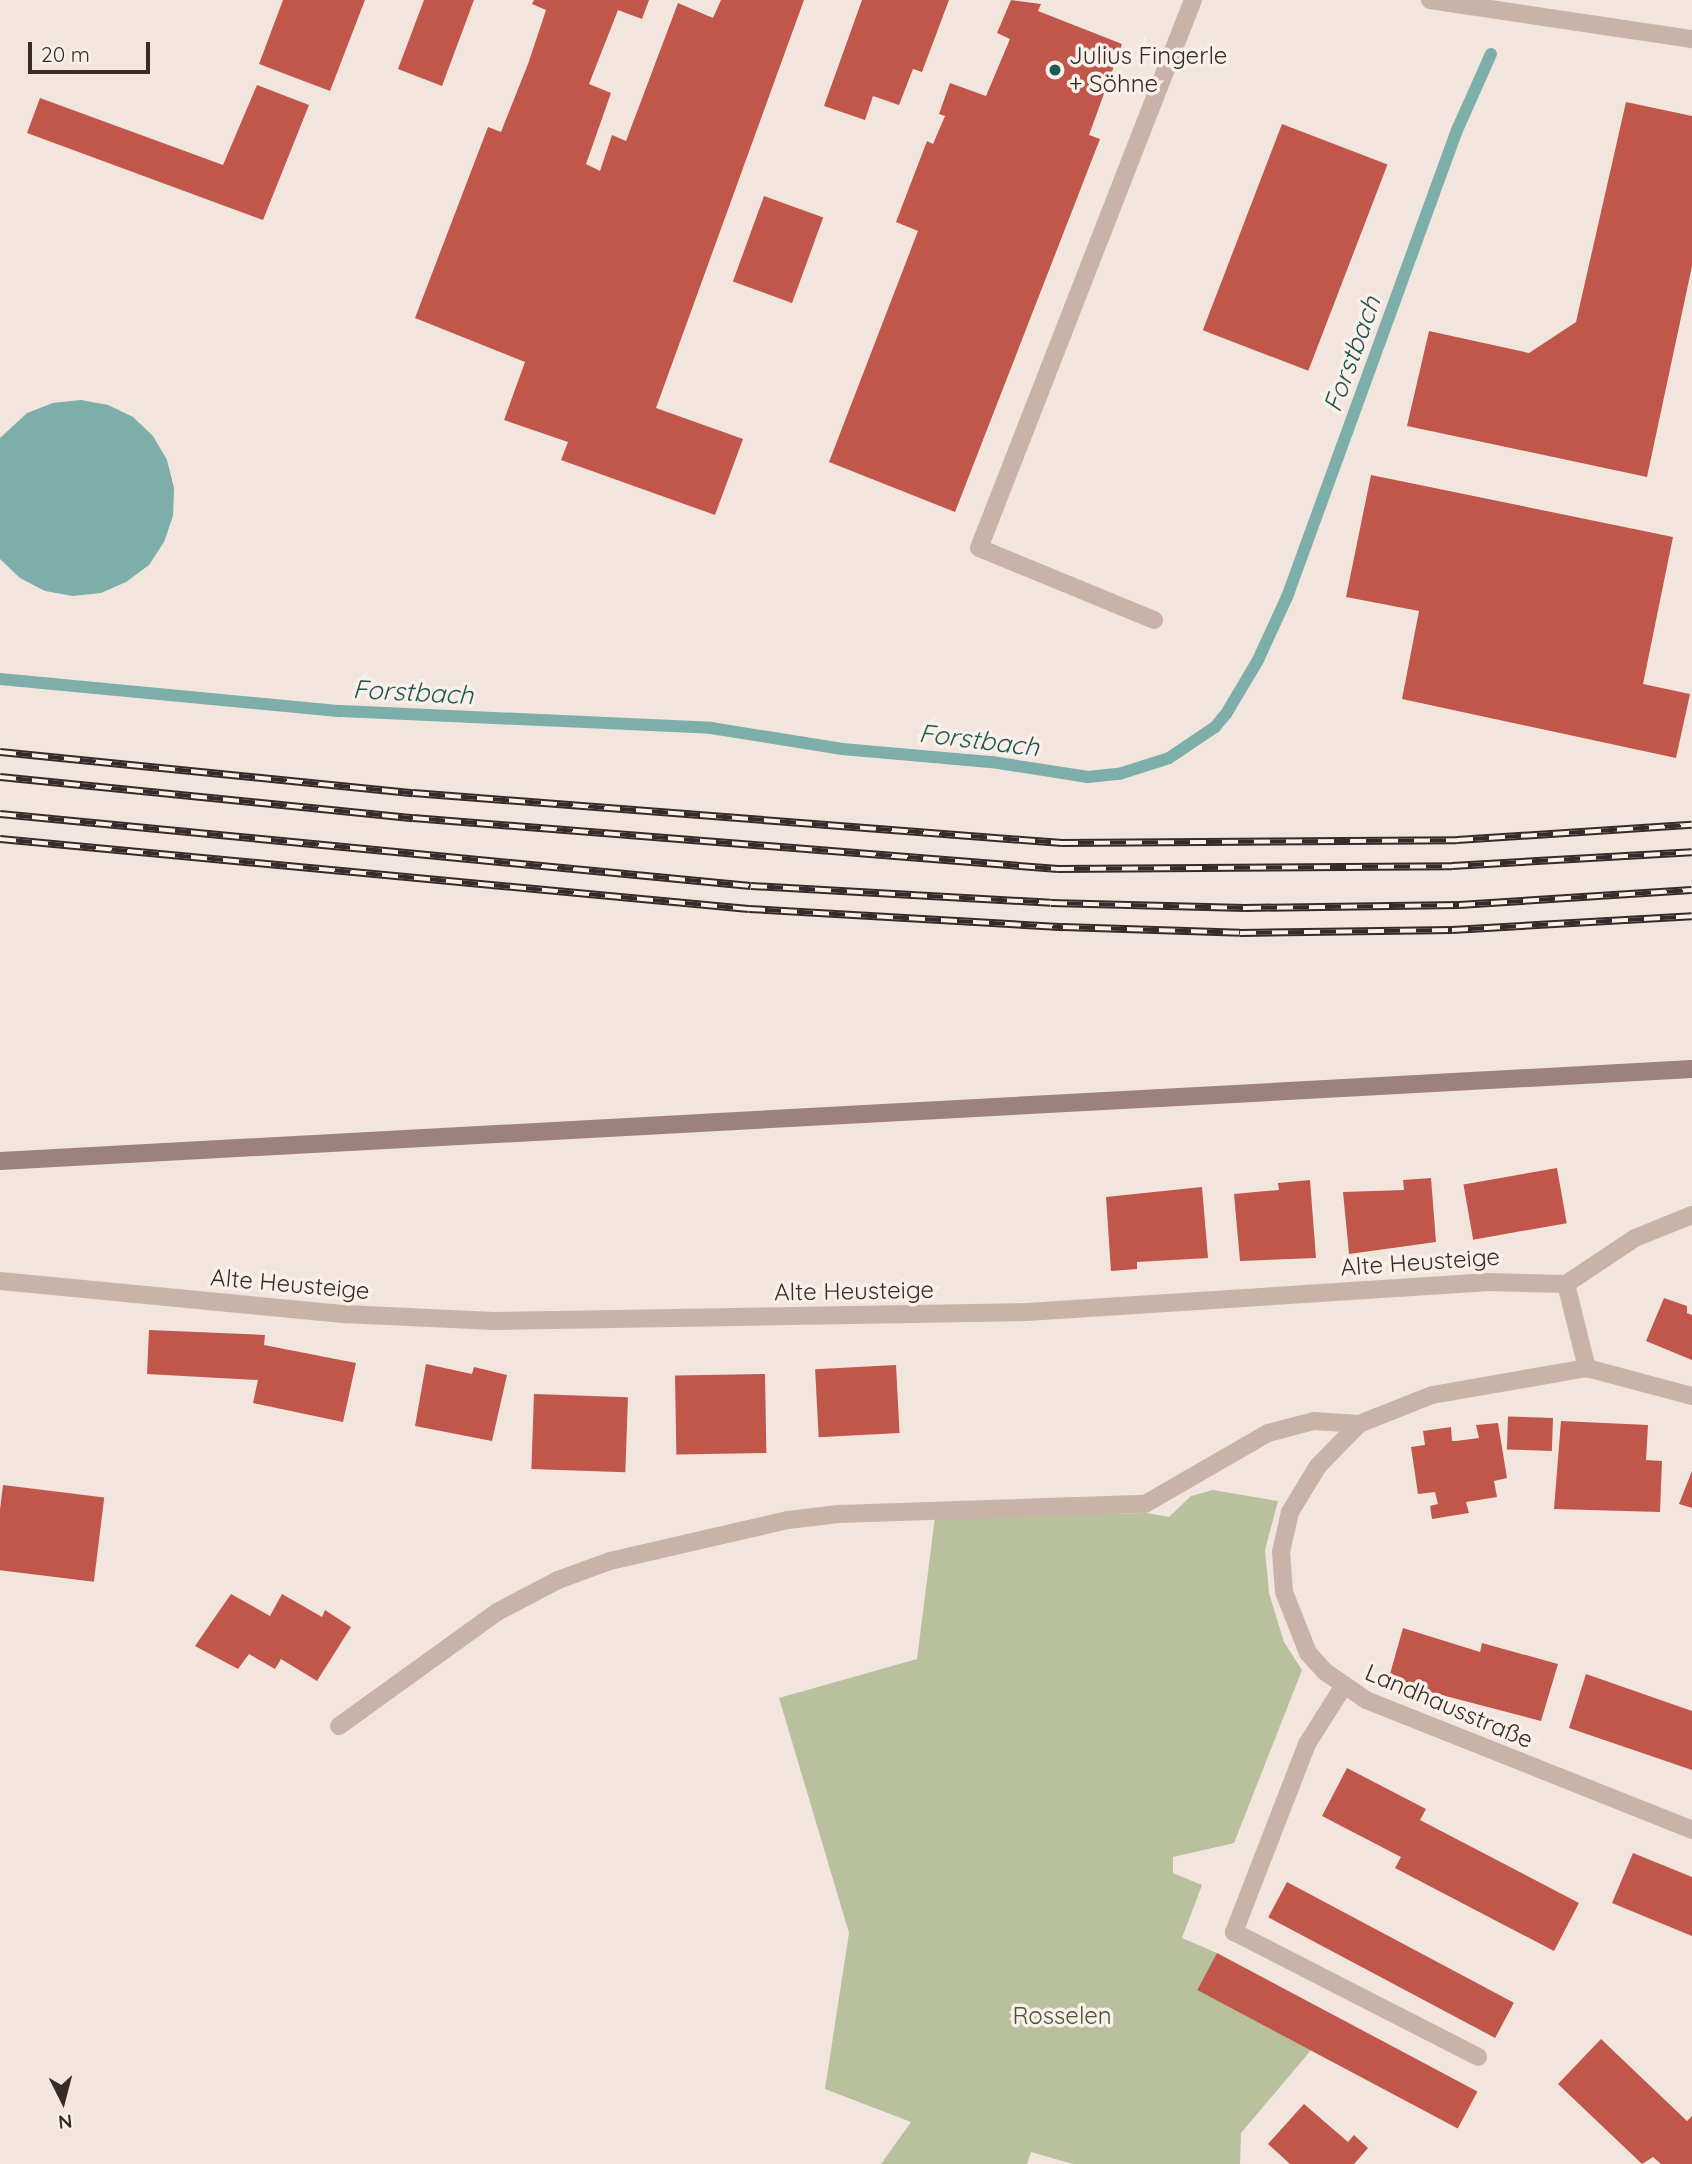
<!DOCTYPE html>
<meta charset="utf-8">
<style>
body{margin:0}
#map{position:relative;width:1692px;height:2164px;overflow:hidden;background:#f1e5dd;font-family:Quicksand,sans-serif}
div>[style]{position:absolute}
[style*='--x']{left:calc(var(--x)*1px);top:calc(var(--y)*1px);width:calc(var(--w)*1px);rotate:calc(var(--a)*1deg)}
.green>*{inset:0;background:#b9c09e}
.water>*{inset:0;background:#7daea9}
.stream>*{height:12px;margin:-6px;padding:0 6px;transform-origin:6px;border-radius:6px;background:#7daea9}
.building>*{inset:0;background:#c1574b;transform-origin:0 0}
.service>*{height:18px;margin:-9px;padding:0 9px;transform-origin:9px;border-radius:9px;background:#c9b3a9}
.minor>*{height:18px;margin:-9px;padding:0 9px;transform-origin:9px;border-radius:9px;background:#c9b3a9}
.tertiary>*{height:18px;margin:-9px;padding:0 9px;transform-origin:9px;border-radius:9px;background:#c9b3a9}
.secondary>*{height:18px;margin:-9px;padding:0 9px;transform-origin:9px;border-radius:9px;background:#9d827b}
.rail>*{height:8px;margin-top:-4px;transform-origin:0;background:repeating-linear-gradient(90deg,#f9f0ea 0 16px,#372b29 0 32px);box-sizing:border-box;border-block:2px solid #372b29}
.dots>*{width:19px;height:19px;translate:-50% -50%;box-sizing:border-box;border:4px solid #f9f0ea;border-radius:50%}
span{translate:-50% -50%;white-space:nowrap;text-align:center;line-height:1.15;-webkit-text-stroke:7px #f9f0ea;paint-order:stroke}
.poi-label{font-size:24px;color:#372b29}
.left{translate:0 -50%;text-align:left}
.street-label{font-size:24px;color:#372b29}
.park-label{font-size:24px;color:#4b542e}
.water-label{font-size:26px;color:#205753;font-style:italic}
.north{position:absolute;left:28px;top:2066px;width:70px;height:70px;-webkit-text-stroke:5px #f9f0ea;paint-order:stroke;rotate:174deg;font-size:19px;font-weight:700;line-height:28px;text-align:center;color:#372b29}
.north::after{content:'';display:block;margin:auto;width:24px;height:32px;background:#372b29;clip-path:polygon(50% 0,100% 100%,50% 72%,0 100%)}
.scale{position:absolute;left:28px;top:42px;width:122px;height:32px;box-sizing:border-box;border:4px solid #372b29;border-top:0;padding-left:9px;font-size:21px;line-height:24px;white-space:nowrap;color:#372b29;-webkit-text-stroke:5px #f9f0ea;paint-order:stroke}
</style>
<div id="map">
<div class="green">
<i style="clip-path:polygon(1213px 1490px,1278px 1501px,1265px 1550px,1269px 1593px,1284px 1642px,1302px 1670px,1234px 1843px,1173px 1857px,1173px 1873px,1202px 1885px,1182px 1938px,1217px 1953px,1199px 1990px,1312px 2049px,1241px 2133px,1240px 2164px,1073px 2164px,1031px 2152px,1027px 2164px,881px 2164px,911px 2122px,825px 2089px,849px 1933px,779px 1698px,917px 1659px,935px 1517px,1147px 1513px,1169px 1517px,1191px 1496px)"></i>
</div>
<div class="water">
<i style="clip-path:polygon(81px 400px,108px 405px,133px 417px,153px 436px,167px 460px,174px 488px,173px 516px,164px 542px,149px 565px,126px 582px,101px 593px,73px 596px,45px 591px,20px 578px,0 559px,0 438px,27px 413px,53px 403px)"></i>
</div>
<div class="stream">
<i style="--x:0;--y:679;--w:342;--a:5.4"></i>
<i style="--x:341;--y:711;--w:370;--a:2.6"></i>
<i style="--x:711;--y:728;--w:133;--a:9.1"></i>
<i style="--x:842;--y:749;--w:151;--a:5"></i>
<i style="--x:992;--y:762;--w:97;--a:8.9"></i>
<i style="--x:1088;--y:777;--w:31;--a:-6"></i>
<i style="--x:1119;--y:774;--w:52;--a:-17.7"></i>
<i style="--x:1169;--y:758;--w:55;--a:-34"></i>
<i style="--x:1215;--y:727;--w:17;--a:-50"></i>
<i style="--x:1226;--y:714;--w:63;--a:-59.3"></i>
<i style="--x:1258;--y:660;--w:69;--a:-65.3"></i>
<i style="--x:1287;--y:597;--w:499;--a:-70"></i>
<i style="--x:1458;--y:128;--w:81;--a:-66"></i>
</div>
<div class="building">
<i style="clip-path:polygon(283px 0,365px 0,330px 91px,259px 64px)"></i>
<i style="clip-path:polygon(424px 0,474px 0,442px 86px,398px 69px)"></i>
<i style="clip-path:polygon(534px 0,649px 0,642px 19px,618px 10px,589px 84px,611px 93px,586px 164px,600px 171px,612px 135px,626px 141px,678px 3px,713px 18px,721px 0,804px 0,656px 408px,743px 439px,715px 515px,561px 460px,568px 442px,504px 420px,525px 362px,415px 318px,488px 127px,501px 132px,528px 64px,546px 10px,532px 4px)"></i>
<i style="clip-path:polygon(862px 0,949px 0,922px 72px,913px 69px,899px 105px,873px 96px,865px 120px,824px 106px)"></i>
<i style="clip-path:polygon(1011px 0,1041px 4px,1038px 11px,1122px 44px,1089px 135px,1100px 139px,955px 512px,829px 462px,918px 231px,896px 222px,927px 141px,933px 144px,945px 116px,939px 114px,950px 83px,986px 96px,1010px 39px,997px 33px)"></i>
<i style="clip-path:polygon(257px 85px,309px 105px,263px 220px,27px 133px,40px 98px,223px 165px)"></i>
<i style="clip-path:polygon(1626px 102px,1692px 116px,1692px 266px,1647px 477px,1407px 426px,1429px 331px,1529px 353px,1576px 322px)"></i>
<i style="left:1282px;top:124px;width:113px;height:221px;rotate:21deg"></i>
<i style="left:764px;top:196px;width:63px;height:91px;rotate:20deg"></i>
<i style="clip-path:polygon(1371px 475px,1673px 537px,1643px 684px,1690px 694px,1676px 758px,1402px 699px,1419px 611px,1346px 597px)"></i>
<i style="left:1557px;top:1168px;width:56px;height:95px;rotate:80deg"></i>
<i style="clip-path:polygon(1431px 1178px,1436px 1242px,1349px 1254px,1343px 1192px,1404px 1190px,1403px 1180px)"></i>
<i style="clip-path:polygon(1310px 1180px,1316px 1258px,1240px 1261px,1234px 1194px,1279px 1190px,1278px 1183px)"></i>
<i style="clip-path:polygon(1202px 1187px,1208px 1258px,1137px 1262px,1137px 1269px,1111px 1271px,1106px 1197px)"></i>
<i style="clip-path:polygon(1664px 1298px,1687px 1306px,1687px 1313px,1692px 1315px,1692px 1360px,1646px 1341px)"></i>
<i style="clip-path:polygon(149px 1330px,265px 1335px,264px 1345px,356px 1363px,343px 1422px,253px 1403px,258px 1380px,147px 1374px)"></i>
<i style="clip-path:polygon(426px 1364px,472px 1374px,474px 1367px,507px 1375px,492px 1441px,415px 1426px)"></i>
<i style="left:896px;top:1365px;width:68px;height:81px;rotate:87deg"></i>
<i style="left:765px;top:1374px;width:79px;height:90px;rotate:89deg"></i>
<i style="left:534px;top:1394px;width:94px;height:75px;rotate:2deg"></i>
<i style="left:1553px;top:1418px;width:33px;height:45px;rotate:92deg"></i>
<i style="clip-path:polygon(1561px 1421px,1648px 1425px,1646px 1460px,1662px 1461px,1660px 1512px,1554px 1509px)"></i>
<i style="clip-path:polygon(1498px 1423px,1507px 1478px,1494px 1481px,1497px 1497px,1466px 1502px,1469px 1513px,1432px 1519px,1430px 1506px,1438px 1504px,1435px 1492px,1418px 1494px,1411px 1447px,1425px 1445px,1423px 1431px,1451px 1427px,1452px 1441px,1456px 1441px,1479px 1438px,1476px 1425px)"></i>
<i style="clip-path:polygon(1692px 1471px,1692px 1508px,1679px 1504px)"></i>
<i style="left:3px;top:1485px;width:102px;height:85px;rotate:7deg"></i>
<i style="clip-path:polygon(231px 1594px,270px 1616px,282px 1594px,322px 1617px,325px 1610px,351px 1627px,317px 1681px,281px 1659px,275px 1669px,249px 1654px,238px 1669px,195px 1646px)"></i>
<i style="clip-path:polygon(1403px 1628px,1480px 1652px,1482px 1643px,1558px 1664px,1541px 1721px,1388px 1681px)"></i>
<i style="clip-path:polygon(1586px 1674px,1692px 1711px,1692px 1770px,1569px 1728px)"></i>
<i style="clip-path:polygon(1347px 1768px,1426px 1809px,1420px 1820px,1579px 1903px,1554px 1951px,1395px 1868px,1401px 1857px,1322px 1816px)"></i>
<i style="clip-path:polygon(1633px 1853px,1692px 1877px,1692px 1936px,1612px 1903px)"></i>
<i style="left:1287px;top:1882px;width:257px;height:40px;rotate:28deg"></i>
<i style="left:1217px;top:1953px;width:295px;height:42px;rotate:28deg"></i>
<i style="clip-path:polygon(1601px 2039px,1687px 2121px,1692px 2116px,1692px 2164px,1661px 2164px,1653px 2157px,1642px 2164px,1558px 2084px)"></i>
<i style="clip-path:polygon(1304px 2104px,1348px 2142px,1354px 2135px,1368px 2148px,1354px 2164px,1290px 2164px,1268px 2144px)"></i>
</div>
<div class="service">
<i style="--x:1154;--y:620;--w:189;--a:-157.6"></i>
<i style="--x:979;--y:548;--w:588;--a:-68.67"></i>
<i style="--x:1343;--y:1687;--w:67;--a:122.3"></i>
<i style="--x:1307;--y:1744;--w:202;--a:111.2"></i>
<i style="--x:1234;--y:1932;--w:274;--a:27.1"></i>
<i style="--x:339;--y:1726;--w:195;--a:-35.8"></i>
<i style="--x:497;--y:1612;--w:69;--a:-27.7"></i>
<i style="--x:558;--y:1580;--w:55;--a:-20.1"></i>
<i style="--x:610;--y:1561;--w:183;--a:-13"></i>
<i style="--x:788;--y:1520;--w:51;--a:-6.7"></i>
<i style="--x:839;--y:1514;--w:306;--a:-1.9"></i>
<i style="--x:1145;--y:1504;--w:142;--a:-30"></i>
<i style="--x:1268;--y:1433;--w:48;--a:-14.6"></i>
<i style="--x:1314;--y:1421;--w:45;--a:3.8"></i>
</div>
<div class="minor">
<i style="--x:0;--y:1281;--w:347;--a:5.5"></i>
<i style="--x:345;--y:1314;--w:149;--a:2.7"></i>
<i style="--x:494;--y:1321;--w:533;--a:-0.97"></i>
<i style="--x:1027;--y:1312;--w:460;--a:-3.7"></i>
<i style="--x:1486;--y:1282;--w:80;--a:1.4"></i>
<i style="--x:1566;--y:1284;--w:83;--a:-33.7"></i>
<i style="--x:1635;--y:1238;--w:61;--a:-22"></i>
<i style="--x:1566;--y:1284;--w:87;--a:76"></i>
<i style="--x:1587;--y:1368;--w:109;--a:14.9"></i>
<i style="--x:1587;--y:1368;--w:157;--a:170.1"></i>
<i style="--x:1432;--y:1395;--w:79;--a:158.3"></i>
<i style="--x:1359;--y:1424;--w:59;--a:134.3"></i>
<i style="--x:1318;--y:1466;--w:54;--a:121.3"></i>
<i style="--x:1290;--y:1512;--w:41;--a:102.7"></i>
<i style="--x:1281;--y:1552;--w:40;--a:85.7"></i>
<i style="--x:1284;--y:1592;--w:66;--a:68.5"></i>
<i style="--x:1308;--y:1653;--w:24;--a:48"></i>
<i style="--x:1324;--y:1671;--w:51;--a:34.6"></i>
<i style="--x:1366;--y:1700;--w:351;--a:21.7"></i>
</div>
<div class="tertiary">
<i style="--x:1430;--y:0;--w:265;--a:8.5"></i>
</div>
<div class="secondary">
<i style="--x:0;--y:1161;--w:1694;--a:-3.11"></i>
</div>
<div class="rail">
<i style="--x:0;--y:752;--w:415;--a:5.7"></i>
<i style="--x:413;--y:793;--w:651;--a:4.41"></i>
<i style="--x:1062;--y:843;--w:395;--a:-0.4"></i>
<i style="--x:1457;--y:840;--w:235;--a:-3.7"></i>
<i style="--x:0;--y:777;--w:415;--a:5.7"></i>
<i style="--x:413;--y:818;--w:647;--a:4.52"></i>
<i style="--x:1058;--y:869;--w:394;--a:-0.4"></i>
<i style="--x:1452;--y:866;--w:240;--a:-3.3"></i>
<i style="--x:0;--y:814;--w:754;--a:5.48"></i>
<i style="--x:751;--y:886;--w:300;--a:3.2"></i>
<i style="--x:1051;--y:903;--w:194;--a:1.5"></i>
<i style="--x:1245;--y:908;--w:214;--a:-0.8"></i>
<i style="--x:1459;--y:905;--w:233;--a:-3.7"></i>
<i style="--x:0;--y:839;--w:752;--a:5.34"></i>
<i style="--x:749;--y:909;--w:315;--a:3.3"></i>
<i style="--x:1063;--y:927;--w:177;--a:1.9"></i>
<i style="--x:1240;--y:933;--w:212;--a:-0.8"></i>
<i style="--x:1452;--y:930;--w:240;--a:-3.3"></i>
</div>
<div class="dots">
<i style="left:1055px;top:70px;background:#205753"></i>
</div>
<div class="poi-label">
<span class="left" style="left:1069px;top:70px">Julius Fingerle<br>+ Söhne</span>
</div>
<div class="street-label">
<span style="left:1420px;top:1262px;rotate:-4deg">Alte Heusteige</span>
<span style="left:290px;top:1284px;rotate:5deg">Alte Heusteige</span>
<span style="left:854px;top:1291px;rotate:-1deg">Alte Heusteige</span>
<span style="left:1449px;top:1706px;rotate:23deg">Landhausstraße</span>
</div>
<div class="park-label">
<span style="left:1062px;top:2016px">Rosselen</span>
</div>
<div class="water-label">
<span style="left:1352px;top:354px;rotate:-70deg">Forstbach</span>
<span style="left:413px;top:692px;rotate:3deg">Forstbach</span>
<span style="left:979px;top:740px;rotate:7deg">Forstbach</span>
</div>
<div class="north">N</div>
<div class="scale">20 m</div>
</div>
